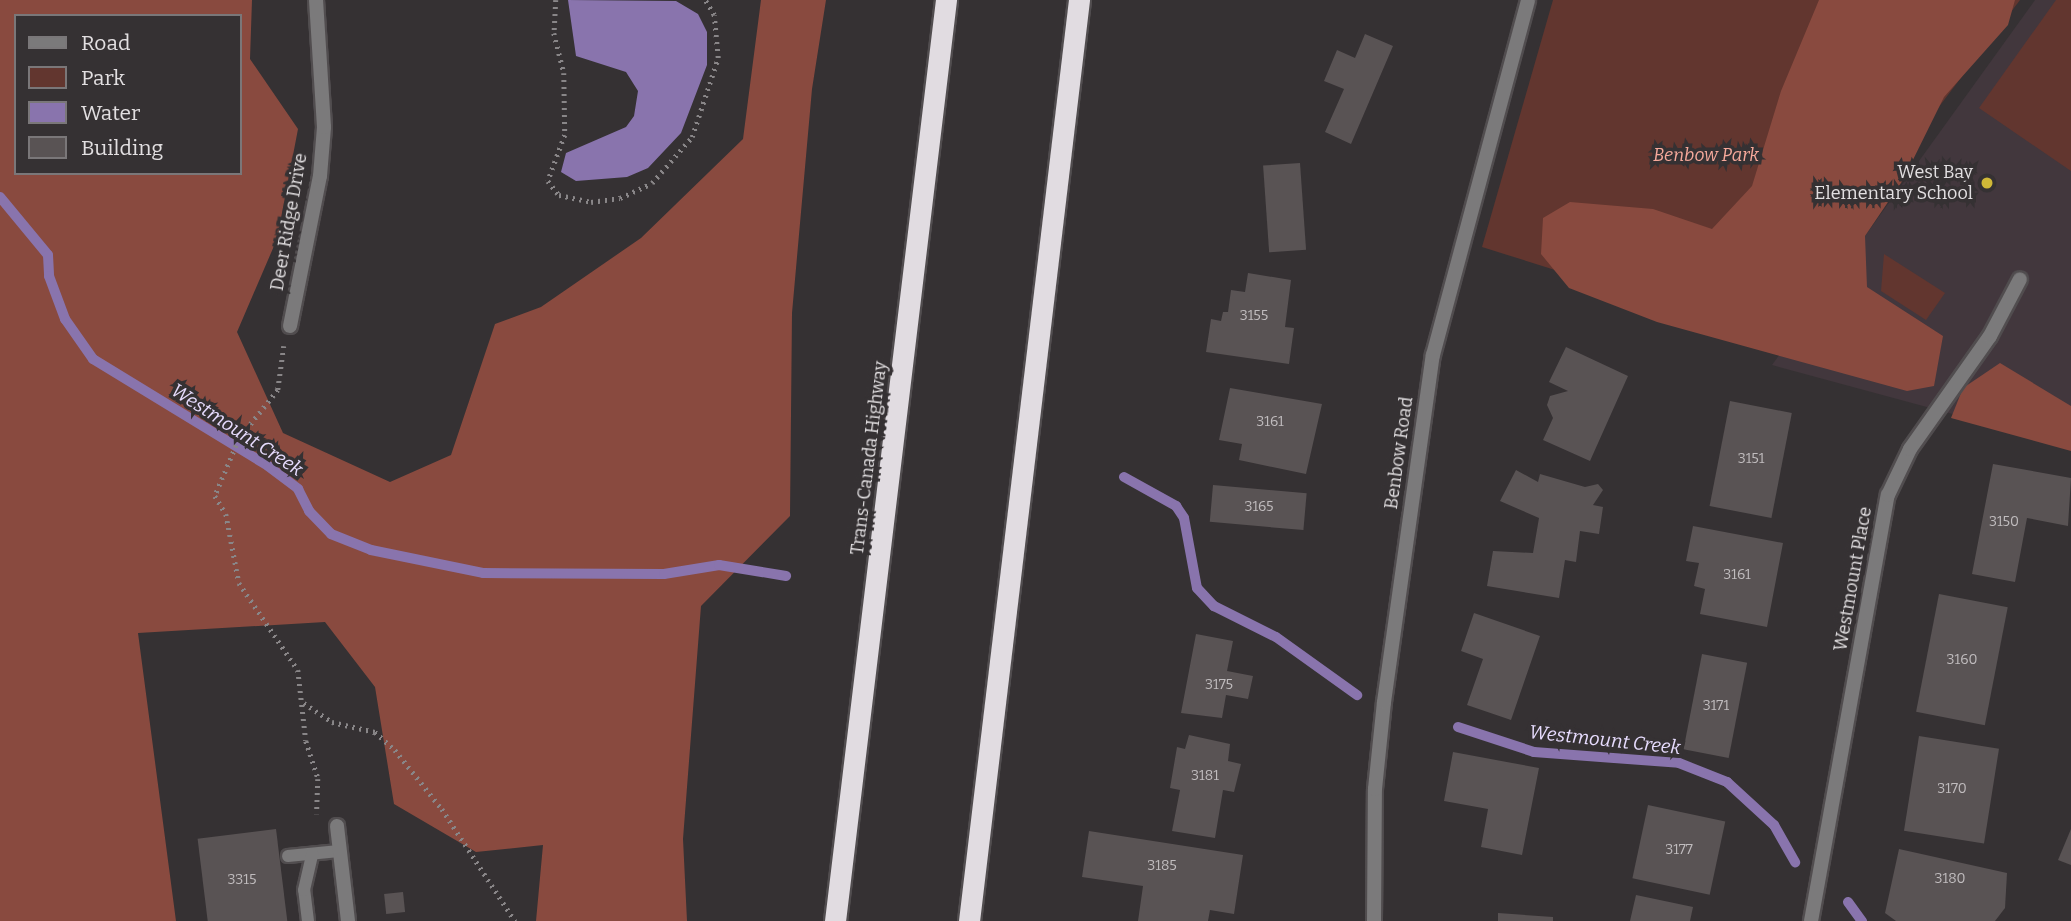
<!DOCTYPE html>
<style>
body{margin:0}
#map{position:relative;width:2071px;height:921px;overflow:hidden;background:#353133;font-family:Bitter,serif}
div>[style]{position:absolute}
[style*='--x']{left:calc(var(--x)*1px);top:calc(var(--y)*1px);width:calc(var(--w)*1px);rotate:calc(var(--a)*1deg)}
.built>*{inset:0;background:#42373d}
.green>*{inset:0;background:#62362f}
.forest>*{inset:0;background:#894a3f}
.water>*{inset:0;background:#8974ad}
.stream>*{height:10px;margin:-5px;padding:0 5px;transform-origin:5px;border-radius:5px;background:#8974ad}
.building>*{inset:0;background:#595354;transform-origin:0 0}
.path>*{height:4.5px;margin-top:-2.25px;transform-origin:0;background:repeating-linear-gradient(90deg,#898688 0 2px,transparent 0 7px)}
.roads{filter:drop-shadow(2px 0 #514d4f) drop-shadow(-2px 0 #514d4f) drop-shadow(0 2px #514d4f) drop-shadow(0 -2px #514d4f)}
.service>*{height:12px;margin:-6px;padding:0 6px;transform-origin:6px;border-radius:6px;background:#7b7a7b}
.minor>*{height:14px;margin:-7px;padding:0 7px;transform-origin:7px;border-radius:7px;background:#7b7a7b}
.motorway>*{height:21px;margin:-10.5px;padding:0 10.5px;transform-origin:10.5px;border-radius:10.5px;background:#e1dce1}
.dots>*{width:19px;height:19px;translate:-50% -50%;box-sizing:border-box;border:4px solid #353133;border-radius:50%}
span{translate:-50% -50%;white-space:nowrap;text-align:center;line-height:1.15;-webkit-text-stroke:7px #353133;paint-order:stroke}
.number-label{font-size:14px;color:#c0bcbe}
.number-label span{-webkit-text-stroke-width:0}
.park-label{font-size:18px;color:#f6a99b;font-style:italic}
.poi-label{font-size:18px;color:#e2dfe1}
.right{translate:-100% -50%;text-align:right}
.street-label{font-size:18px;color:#e2dfe1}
.water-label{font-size:19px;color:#e7dcfe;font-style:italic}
.legend{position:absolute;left:14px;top:14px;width:228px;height:161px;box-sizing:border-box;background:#353133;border:2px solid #7a7779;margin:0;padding:9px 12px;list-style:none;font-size:21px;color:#e2dfe1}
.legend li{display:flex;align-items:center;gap:14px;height:35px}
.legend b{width:35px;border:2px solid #7a7779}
</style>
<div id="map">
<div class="built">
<i style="clip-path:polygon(2035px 0,2071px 0,2071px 446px,1772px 365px)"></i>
</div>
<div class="green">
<i style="clip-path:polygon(1553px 0,2020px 0,1765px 336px,1482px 247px)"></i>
<i style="clip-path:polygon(2056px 0,2071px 0,2071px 171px,1979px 108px)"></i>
<i style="clip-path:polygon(1884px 254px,1945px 293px,1926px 320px,1881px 291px)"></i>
</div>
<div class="forest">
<i style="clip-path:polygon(evenodd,0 0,252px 0,250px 59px,298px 129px,277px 239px,237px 332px,283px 433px,390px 482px,451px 455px,495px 324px,541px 307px,641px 238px,743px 139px,761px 0,826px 0,812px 89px,792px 313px,790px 516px,701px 606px,683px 839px,687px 921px,536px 921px,543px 845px,476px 852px,394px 804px,375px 687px,325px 622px,138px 633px,176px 921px,0 921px,0 0,16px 16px,240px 16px,240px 173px,16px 173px,16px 16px)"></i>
<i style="clip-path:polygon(1819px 0,2015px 0,2008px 25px,1944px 97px,1903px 180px,1865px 236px,1867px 287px,1943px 336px,1934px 386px,1907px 391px,1657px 322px,1569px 288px,1541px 254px,1543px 218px,1570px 202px,1653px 209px,1712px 229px,1752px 186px,1781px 91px)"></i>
<i style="clip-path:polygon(2000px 363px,2071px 406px,2071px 451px,1951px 418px,1963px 388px)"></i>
</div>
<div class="water">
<i style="clip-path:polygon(568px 0,676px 1px,698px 14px,707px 32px,707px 65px,681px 133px,648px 168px,627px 177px,576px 181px,561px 172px,566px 153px,626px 127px,634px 116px,638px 91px,626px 72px,576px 56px)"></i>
</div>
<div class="stream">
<i style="--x:0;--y:197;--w:75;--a:50.4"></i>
<i style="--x:48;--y:255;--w:21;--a:87"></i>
<i style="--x:49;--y:276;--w:46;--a:69.6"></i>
<i style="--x:65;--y:319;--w:49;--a:55"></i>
<i style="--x:93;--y:359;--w:205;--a:31.4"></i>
<i style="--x:268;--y:466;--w:38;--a:37"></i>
<i style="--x:298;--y:489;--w:25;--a:63"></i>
<i style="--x:309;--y:511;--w:32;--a:46"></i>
<i style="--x:331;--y:534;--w:43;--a:21.8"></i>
<i style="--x:371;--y:550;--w:114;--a:11.6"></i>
<i style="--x:483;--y:573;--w:181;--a:0.3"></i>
<i style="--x:664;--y:574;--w:56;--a:-9.3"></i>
<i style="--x:719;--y:565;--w:68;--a:9.3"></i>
<i style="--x:1124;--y:477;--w:60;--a:29.1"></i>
<i style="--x:1176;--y:506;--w:14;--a:56"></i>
<i style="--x:1184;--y:518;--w:71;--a:79.5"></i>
<i style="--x:1197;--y:588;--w:25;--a:47"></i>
<i style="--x:1214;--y:606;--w:69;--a:26.6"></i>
<i style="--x:1276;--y:637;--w:100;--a:35.6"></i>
<i style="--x:1458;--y:727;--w:80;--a:18.2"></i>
<i style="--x:1534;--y:752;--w:145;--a:4.3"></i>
<i style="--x:1679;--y:763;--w:52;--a:21.6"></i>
<i style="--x:1727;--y:782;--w:64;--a:42.5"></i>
<i style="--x:1774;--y:825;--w:43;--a:60.4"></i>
<i style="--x:1848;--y:902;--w:24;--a:54"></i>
</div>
<div class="building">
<i style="clip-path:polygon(1365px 34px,1393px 46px,1351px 144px,1325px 132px,1344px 89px,1324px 81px,1337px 50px,1355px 58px)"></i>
<i style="left:1300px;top:163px;width:87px;height:37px;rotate:86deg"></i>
<i style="clip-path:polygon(1248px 273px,1291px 280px,1285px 327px,1294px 328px,1289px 364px,1206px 352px,1211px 319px,1221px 321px,1223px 312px,1228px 312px,1231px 290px,1245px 292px)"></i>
<i style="clip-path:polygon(1566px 347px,1628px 376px,1590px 461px,1543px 440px,1553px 418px,1547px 405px,1550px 396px,1568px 391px,1549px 382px)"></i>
<i style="clip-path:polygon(1230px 388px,1322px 404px,1306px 474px,1239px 460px,1242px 444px,1219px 440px)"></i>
<i style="left:1730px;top:401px;width:63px;height:107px;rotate:11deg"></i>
<i style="clip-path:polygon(1993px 464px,2071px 478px,2068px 526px,2027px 518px,2015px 582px,1972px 574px)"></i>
<i style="clip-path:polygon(1516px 470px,1538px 482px,1540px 474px,1585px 487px,1598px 484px,1603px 490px,1593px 505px,1603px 507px,1599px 534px,1580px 531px,1576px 562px,1565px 560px,1559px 598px,1487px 586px,1493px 551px,1533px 553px,1539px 518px,1500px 501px)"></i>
<i style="left:1213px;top:485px;width:94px;height:37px;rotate:5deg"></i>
<i style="clip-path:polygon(1693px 526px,1783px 543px,1767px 627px,1700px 614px,1705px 589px,1694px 586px,1699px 563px,1686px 561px)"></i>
<i style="left:1939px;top:594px;width:70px;height:120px;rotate:11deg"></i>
<i style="clip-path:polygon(1474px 613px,1540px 636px,1511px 720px,1467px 705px,1483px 659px,1461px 651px)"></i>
<i style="clip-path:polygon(1196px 634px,1233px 641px,1227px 671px,1253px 676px,1248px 699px,1226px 695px,1222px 718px,1181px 713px)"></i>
<i style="left:1702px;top:654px;width:46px;height:97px;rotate:11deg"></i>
<i style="clip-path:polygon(1189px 735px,1230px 744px,1228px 761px,1241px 764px,1234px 792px,1223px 790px,1215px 838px,1172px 831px,1180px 790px,1170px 788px,1177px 747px,1185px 749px)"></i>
<i style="left:1919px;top:736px;width:81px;height:96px;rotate:9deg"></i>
<i style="clip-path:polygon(1453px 752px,1539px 768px,1522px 855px,1481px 847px,1488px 809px,1444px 801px)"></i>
<i style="left:1648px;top:805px;width:79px;height:75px;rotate:12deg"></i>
<i style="left:276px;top:829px;width:93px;height:79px;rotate:83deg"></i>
<i style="clip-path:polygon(2071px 829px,2071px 865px,2058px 860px)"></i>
<i style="clip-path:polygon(1089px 831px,1243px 855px,1234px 914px,1210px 910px,1208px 921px,1138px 921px,1143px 886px,1082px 877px)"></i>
<i style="clip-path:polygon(1899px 849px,2007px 873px,2005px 908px,1995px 921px,1896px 921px,1885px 913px)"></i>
<i style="left:403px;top:892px;width:20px;height:19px;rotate:84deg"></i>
<i style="clip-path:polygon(1636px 895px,1693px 907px,1690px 921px,1630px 921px)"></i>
<i style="clip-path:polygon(1498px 913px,1553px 917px,1553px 921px,1498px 921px)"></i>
</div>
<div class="path">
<i style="--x:556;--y:0;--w:33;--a:93"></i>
<i style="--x:554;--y:33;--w:41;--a:76"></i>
<i style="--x:564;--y:73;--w:62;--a:89.1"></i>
<i style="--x:565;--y:135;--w:49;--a:110.3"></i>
<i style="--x:548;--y:181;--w:18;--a:52"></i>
<i style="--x:559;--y:195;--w:33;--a:12"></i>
<i style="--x:591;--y:202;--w:29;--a:-8"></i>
<i style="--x:620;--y:198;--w:35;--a:-25"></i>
<i style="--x:652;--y:183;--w:61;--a:-49"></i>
<i style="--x:692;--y:137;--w:83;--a:-71.8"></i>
<i style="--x:718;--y:58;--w:43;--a:-95.3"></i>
<i style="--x:714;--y:15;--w:17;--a:-121"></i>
<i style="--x:284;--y:346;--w:44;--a:97.8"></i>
<i style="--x:278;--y:390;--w:63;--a:128.5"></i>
<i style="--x:239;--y:439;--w:62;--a:112.8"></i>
<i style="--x:215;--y:496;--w:21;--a:59"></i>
<i style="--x:226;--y:514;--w:70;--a:79.3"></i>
<i style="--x:239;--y:583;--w:105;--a:55.9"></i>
<i style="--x:298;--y:670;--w:71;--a:83.6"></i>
<i style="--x:306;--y:741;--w:40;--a:72"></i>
<i style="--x:318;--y:779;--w:35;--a:92"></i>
<i style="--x:304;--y:703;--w:34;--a:34"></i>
<i style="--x:332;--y:722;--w:44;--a:13.1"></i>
<i style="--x:375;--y:732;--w:27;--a:42"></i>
<i style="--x:395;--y:750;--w:75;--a:51.5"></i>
<i style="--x:442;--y:809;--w:134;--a:56.9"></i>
</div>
<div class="roads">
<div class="service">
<i style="--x:288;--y:856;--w:51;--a:-5.6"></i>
<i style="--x:308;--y:921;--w:31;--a:-97"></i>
<i style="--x:304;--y:890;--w:37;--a:-77"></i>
</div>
<div class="minor">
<i style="--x:290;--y:326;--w:153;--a:-78.7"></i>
<i style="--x:320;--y:176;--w:49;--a:-85.3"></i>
<i style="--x:324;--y:127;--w:127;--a:-93.6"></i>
<i style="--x:337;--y:826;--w:96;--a:83.4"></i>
<i style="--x:1374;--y:921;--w:132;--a:-89.6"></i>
<i style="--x:1375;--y:789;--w:87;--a:-84.1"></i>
<i style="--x:1384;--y:702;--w:350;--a:-82"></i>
<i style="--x:1433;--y:355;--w:367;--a:-75"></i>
<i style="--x:1811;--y:921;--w:433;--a:-79.8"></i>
<i style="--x:1888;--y:495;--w:51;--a:-64.4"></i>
<i style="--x:1910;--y:449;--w:138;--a:-54.7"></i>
<i style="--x:1990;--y:336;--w:64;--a:-62.2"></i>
</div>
<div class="motorway">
<i style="--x:835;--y:921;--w:928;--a:-83.13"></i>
<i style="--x:969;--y:921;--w:928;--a:-83.19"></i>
</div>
</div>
<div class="dots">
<i style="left:1987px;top:183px;background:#d0b837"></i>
</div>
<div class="number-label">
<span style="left:1254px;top:316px">3155</span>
<span style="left:1270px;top:422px">3161</span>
<span style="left:1751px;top:459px">3151</span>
<span style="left:1259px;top:507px">3165</span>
<span style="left:2004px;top:522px">3150</span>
<span style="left:1737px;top:575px">3161</span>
<span style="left:1962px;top:660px">3160</span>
<span style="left:1219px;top:685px">3175</span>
<span style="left:1716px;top:706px">3171</span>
<span style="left:1205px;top:776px">3181</span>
<span style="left:1952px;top:789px">3170</span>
<span style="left:1679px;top:850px">3177</span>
<span style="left:1162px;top:866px">3185</span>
<span style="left:1950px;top:879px">3180</span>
<span style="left:242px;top:880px">3315</span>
</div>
<div class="park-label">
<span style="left:1706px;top:155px">Benbow Park</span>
</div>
<div class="poi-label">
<span class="right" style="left:1973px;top:183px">West Bay<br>Elementary School</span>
</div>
<div class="street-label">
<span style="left:289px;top:222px;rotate:-80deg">Deer Ridge Drive</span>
<span style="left:1399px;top:453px;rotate:-82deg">Benbow Road</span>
<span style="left:869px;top:458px;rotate:-83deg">Trans-Canada Highway</span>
<span style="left:1853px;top:579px;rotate:-80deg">Westmount Place</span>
</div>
<div class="water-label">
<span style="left:237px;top:430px;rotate:33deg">Westmount Creek</span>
<span style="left:1605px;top:740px;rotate:6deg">Westmount Creek</span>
</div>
<ul class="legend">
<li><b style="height:9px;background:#7b7a7b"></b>Road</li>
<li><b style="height:19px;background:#62362f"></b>Park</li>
<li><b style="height:19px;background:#8974ad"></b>Water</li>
<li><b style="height:19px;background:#595354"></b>Building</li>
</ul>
</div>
